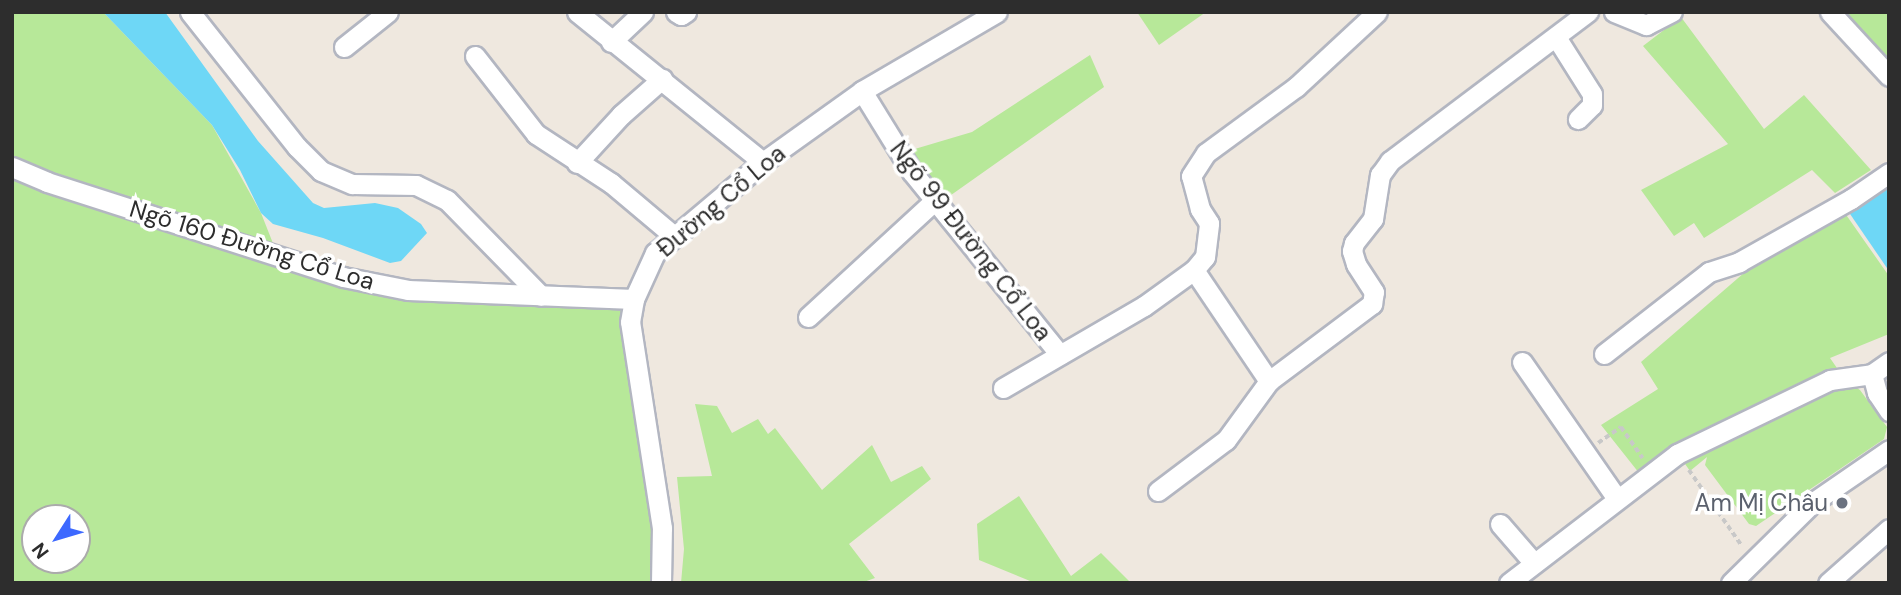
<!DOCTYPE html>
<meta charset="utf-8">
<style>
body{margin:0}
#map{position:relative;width:1901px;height:595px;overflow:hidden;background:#efe8df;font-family:"DM Sans",sans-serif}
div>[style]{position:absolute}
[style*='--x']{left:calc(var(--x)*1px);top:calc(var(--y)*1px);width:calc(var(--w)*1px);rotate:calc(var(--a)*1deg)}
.green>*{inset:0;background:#b7e899}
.water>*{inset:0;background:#6ed7f6}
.path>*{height:3.5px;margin-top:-1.75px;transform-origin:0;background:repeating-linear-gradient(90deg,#c8c8c8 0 5px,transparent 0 8.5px)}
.roads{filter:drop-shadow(2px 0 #b3b6c1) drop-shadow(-2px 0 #b3b6c1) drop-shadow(0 2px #b3b6c1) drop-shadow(0 -2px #b3b6c1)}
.minor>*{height:19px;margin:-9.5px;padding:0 9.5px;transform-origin:9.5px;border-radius:9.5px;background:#fff}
.dots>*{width:19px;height:19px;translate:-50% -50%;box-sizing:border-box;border:4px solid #fff;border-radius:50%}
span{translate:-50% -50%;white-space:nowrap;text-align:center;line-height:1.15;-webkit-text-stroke:7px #fff;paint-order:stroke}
.street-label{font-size:24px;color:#2d2d2d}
.worship-label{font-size:24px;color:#5b616d}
.right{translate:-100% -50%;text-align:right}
.frame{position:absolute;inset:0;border:14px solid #2d2d2d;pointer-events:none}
.north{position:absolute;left:21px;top:504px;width:70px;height:70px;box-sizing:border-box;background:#fff;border:2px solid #ababab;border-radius:50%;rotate:233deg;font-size:19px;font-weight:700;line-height:28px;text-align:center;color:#2d2d2d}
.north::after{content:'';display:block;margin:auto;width:24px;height:32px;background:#3d69ff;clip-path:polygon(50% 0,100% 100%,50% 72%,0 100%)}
</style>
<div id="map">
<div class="green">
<i style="clip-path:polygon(evenodd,12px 12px,103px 12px,212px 125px,261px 213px,278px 256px,408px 290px,634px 299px,661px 583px,12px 583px,12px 12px,35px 518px,77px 518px,77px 560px,35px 560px,35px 518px)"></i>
<i style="clip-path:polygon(1137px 12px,1206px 12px,1159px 45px)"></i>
<i style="clip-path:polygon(1832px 12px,1889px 12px,1889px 67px)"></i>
<i style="clip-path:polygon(1681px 17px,1764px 129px,1804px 95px,1871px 170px,1835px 193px,1812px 170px,1704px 238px,1694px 223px,1674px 236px,1641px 190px,1728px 144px,1643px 46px)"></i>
<i style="clip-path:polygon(1090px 55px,1104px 87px,944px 200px,908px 151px,972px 132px)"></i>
<i style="clip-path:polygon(1842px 209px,1889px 276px,1889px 334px,1830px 358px,1846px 381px,1860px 390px,1887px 427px,1884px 439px,1756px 526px,1749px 524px,1705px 465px,1707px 457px,1690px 471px,1678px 454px,1643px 478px,1601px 425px,1658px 389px,1641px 362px,1752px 266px)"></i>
<i style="clip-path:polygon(695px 404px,717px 406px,732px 433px,758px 419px,768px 434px,775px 428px,822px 490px,872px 445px,891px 482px,922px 466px,931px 479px,849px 544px,875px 578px,861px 583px,681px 583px,684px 549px,677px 477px,712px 476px)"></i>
<i style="clip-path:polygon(1019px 496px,1071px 576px,1101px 553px,1131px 583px,1035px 583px,979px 560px,977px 524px)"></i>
</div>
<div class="water">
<i style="clip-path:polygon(103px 12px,165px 12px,258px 141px,313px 203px,324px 208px,375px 203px,398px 208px,421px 224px,427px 233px,401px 261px,390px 263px,323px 238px,273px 224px,261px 213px,240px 170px,212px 125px)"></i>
<i style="clip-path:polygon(1889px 183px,1889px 271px,1848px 211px)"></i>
</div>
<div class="path">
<i style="--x:1598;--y:443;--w:28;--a:-35"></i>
<i style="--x:1621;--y:427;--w:38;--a:55"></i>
<i style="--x:1689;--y:470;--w:93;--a:55.1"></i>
</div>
<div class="roads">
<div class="minor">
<i style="--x:190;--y:12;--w:172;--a:51.6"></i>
<i style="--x:297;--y:147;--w:34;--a:45"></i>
<i style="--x:321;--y:171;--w:34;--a:23"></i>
<i style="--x:352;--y:184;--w:64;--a:0.9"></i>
<i style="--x:416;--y:185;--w:34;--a:26"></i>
<i style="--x:447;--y:200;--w:134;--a:45.6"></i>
<i style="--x:577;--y:12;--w:239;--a:38.9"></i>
<i style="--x:676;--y:12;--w:6;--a:31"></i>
<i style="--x:681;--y:15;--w:6;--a:-31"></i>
<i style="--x:1614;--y:12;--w:35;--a:22"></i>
<i style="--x:1646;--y:25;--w:29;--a:-27"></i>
<i style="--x:1830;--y:12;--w:87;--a:47.3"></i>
<i style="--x:1556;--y:37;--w:67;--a:57.7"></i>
<i style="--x:1592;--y:94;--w:11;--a:90"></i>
<i style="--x:1592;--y:105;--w:20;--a:135"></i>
<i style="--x:611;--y:42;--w:44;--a:-43.2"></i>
<i style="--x:344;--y:47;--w:56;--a:-38.5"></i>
<i style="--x:475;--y:56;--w:99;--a:52"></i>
<i style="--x:536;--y:134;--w:90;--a:33.2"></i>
<i style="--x:611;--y:183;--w:82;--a:40.1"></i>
<i style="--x:862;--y:91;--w:95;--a:58.3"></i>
<i style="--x:912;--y:172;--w:235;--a:51"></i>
<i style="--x:577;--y:163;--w:65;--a:-47.5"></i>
<i style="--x:621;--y:115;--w:55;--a:-41.3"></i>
<i style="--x:12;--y:167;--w:38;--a:23"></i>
<i style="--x:47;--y:182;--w:311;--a:17.8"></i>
<i style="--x:343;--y:277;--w:66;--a:11.3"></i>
<i style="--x:408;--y:290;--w:226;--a:2.3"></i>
<i style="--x:1194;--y:270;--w:134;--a:56"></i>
<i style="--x:808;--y:317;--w:171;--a:-42.6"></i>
<i style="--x:1604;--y:354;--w:133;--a:-38"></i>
<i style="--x:1709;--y:272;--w:32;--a:-18"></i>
<i style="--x:1739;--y:262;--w:129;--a:-29.4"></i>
<i style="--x:1851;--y:199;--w:46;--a:-34.4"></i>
<i style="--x:1522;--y:362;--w:165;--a:55.2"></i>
<i style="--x:1872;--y:374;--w:20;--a:75"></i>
<i style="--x:1877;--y:393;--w:22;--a:56"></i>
<i style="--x:1003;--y:388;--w:163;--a:-30.2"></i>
<i style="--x:1144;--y:306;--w:62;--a:-35.8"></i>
<i style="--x:1194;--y:270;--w:17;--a:-50"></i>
<i style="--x:1205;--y:257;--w:34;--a:-83"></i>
<i style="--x:1209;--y:223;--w:17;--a:-123"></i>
<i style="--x:1200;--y:209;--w:34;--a:-105"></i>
<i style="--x:1191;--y:176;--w:27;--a:-57"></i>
<i style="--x:1206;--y:153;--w:112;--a:-36.3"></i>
<i style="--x:1296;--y:87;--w:110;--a:-42.8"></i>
<i style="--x:1158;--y:491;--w:85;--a:-36.9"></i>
<i style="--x:1226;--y:440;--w:73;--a:-53.9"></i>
<i style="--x:1269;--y:381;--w:129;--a:-36.8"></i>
<i style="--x:1372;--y:304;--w:12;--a:-81"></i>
<i style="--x:1374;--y:292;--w:33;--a:-123"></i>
<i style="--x:1356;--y:264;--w:14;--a:-107"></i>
<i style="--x:1352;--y:251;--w:8;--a:-76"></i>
<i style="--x:1354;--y:243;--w:31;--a:-52"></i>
<i style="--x:1373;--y:219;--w:45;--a:-81"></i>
<i style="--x:1380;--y:175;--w:17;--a:-54"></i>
<i style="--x:1390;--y:161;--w:248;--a:-37"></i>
<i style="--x:1500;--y:524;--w:50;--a:49"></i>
<i style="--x:661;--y:583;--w:55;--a:-89"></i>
<i style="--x:662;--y:528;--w:208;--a:-98.8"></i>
<i style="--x:630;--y:322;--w:23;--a:-80"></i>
<i style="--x:634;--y:299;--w:51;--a:-65.5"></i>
<i style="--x:655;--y:253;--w:141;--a:-40.1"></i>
<i style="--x:763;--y:162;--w:122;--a:-35.6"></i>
<i style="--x:862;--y:91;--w:156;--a:-30.3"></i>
<i style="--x:1509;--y:583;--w:212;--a:-37.5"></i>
<i style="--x:1677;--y:454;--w:170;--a:-25.8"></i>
<i style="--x:1830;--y:380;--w:42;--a:-8.1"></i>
<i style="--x:1872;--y:374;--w:21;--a:-35"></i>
<i style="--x:1731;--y:583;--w:114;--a:-44.6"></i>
<i style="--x:1812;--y:503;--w:93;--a:-34.5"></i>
<i style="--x:1828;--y:583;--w:81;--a:-41.5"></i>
</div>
</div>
<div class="dots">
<i style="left:1842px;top:503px;background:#6b7280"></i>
</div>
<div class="street-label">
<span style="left:721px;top:201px;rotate:-40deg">Đường Cổ Loa</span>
<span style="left:971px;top:241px;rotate:52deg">Ngõ 99 Đường Cổ Loa</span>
<span style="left:252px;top:245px;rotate:17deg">Ngõ 160 Đường Cổ Loa</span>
</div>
<div class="worship-label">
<span class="right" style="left:1828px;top:503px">Am Mị Châu</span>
</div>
<div class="frame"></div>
<div class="north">N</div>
</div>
